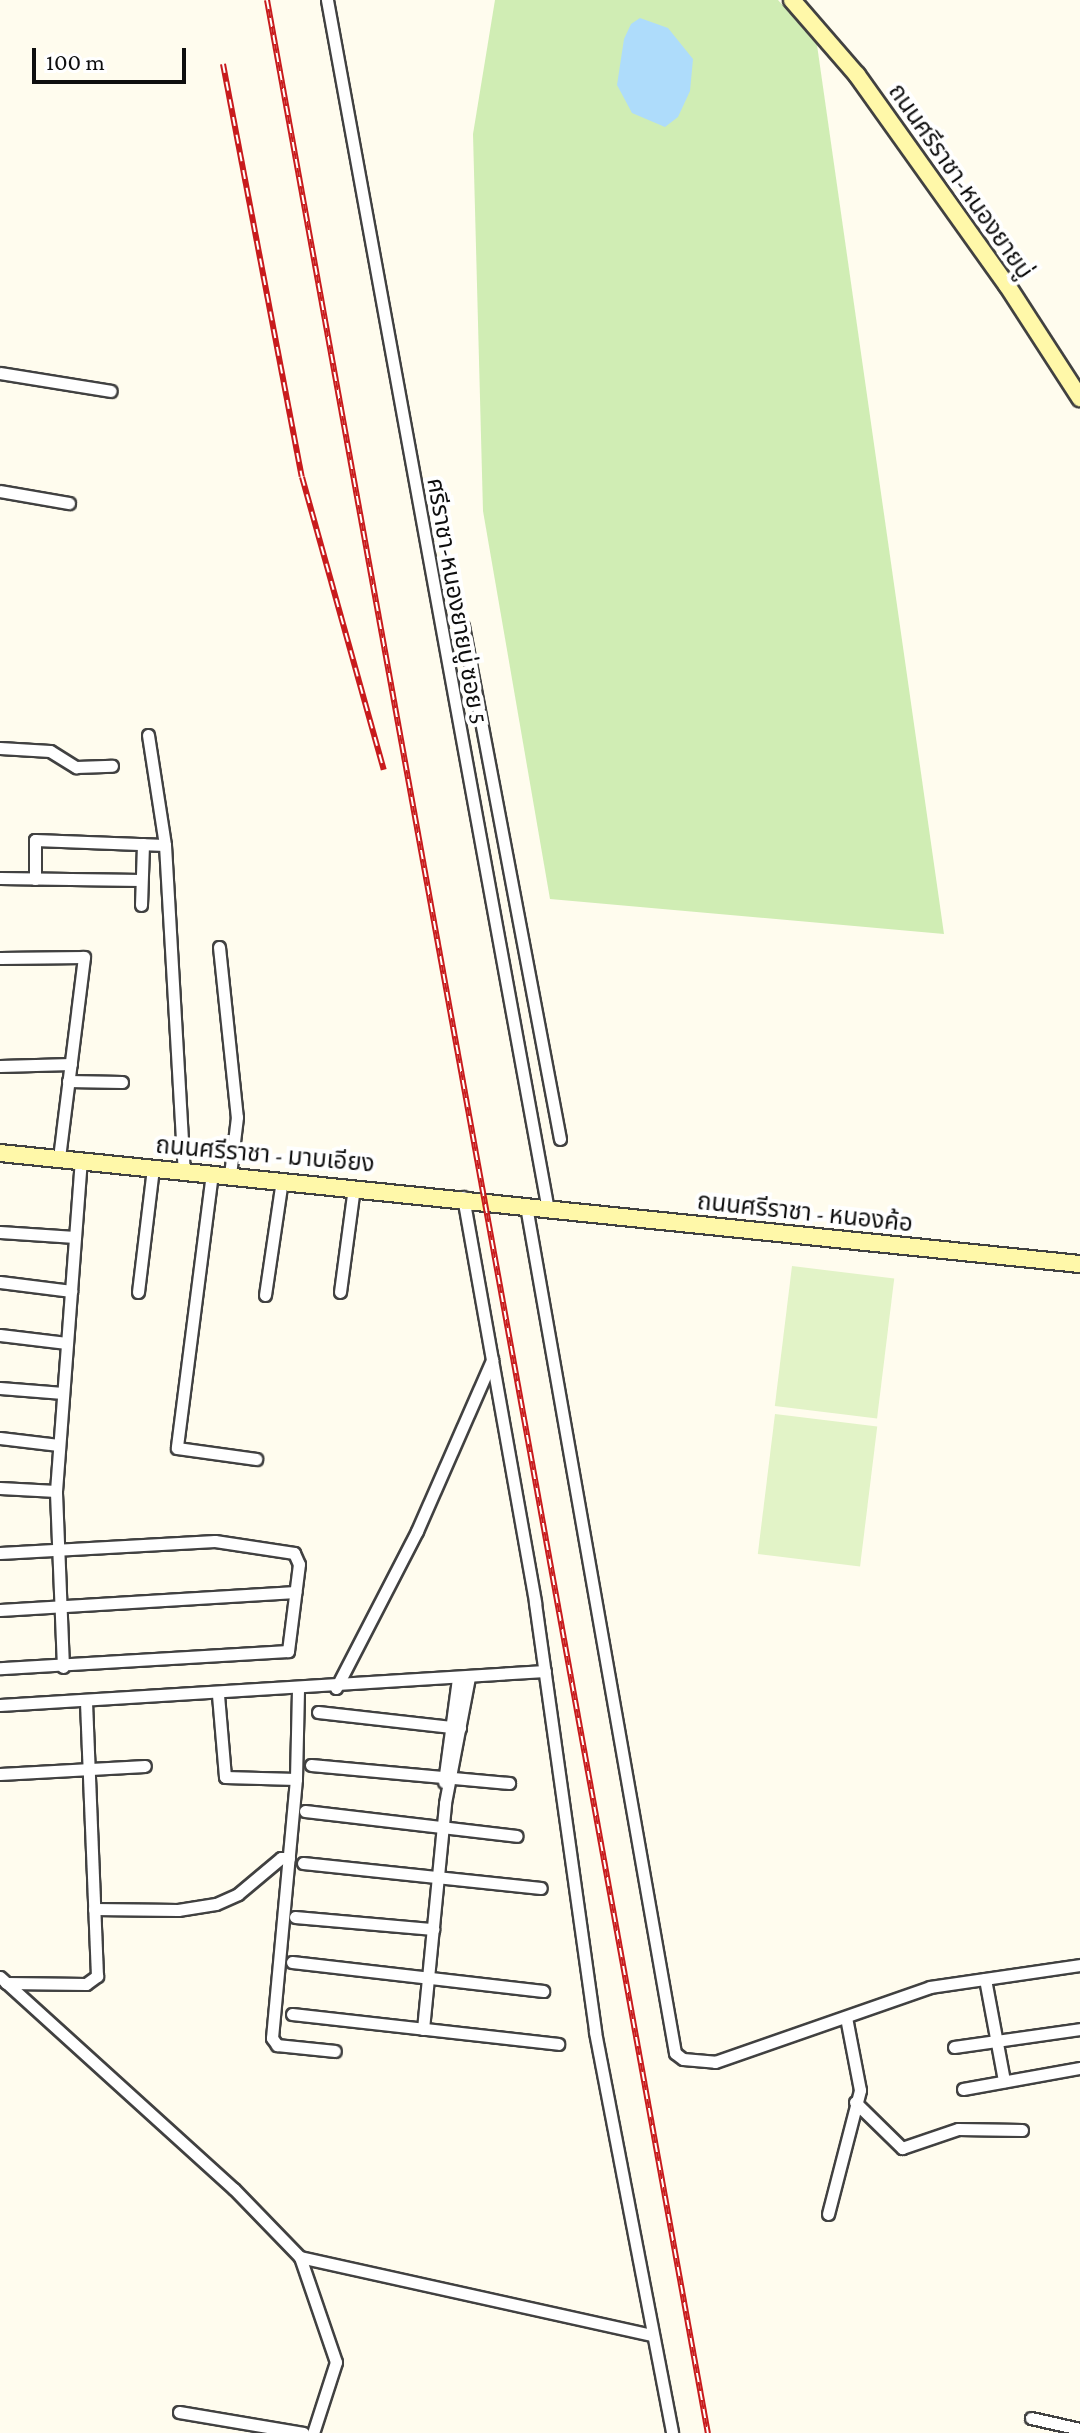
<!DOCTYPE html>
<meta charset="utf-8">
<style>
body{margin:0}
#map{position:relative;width:1080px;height:2433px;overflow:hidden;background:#fffcee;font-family:"Crimson Pro","Noto Sans Thai",serif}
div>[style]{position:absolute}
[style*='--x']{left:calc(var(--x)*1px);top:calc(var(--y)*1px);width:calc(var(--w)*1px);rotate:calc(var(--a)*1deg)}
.green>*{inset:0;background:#d0edb4}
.pitch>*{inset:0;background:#e2f3c7;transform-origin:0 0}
.water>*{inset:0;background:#aedcfb}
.roads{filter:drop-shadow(2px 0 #414141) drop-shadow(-2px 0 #414141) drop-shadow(0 2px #414141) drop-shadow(0 -2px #414141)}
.street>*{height:11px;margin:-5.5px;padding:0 5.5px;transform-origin:5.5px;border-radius:5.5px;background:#fff}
.secondary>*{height:16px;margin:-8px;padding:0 8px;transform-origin:8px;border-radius:8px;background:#fff8a9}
.rail>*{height:6px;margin-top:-3px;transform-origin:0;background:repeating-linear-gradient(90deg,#fff 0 9px,#c81b1d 0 18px);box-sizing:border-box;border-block:2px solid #c81b1d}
span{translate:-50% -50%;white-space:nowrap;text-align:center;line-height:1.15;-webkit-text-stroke:8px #fff;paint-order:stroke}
.street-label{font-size:24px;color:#0e0e0e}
.scale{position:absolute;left:32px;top:48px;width:154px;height:36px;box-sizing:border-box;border:4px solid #0e0e0e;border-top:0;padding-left:10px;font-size:24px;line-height:28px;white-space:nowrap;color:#0e0e0e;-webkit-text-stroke:6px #fff;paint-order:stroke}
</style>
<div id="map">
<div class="green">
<i style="clip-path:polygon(495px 0,778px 0,817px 45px,944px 934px,550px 899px,483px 511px,473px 134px)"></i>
</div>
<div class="pitch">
<i style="left:792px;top:1266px;width:103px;height:141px;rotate:7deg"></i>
<i style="left:775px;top:1414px;width:103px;height:141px;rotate:7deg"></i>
</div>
<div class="water">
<i style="clip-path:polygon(640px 18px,668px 28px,693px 59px,690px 91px,678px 117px,665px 127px,632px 113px,617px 85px,624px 39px,631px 24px)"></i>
</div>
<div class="roads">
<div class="street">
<i style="--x:327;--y:0;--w:1230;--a:79.65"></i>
<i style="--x:0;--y:373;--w:112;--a:9.2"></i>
<i style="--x:0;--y:491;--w:70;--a:9.9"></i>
<i style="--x:463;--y:626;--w:522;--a:79.29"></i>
<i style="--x:148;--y:735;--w:111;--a:81.2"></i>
<i style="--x:165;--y:845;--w:327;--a:86.7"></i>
<i style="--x:0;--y:748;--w:50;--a:3.4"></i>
<i style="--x:50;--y:751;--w:31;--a:32"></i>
<i style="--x:76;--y:767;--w:36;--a:-2"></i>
<i style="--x:0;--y:878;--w:141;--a:0.8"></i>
<i style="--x:35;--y:879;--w:39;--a:-90"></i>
<i style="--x:35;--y:840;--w:130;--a:2.2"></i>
<i style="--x:141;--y:905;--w:61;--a:-88.1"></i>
<i style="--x:219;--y:947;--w:171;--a:84"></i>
<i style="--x:237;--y:1117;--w:58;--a:96.9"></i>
<i style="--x:0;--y:958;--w:84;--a:-0.7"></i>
<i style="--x:84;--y:957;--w:204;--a:97.1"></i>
<i style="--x:0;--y:1066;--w:71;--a:-1.6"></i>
<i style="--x:68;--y:1081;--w:54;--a:1.1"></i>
<i style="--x:212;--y:1173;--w:277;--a:97.3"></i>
<i style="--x:177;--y:1448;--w:80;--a:7.9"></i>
<i style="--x:463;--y:1197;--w:412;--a:79.9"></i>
<i style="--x:535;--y:1603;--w:433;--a:82"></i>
<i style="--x:595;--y:2032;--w:408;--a:79.1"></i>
<i style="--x:526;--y:1206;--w:860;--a:80.02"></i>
<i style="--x:675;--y:2053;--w:10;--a:37"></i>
<i style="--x:683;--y:2059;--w:32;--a:5"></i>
<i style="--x:715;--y:2062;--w:228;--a:-19.2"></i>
<i style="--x:930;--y:1987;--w:152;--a:-8.3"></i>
<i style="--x:0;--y:1232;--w:75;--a:3.8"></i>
<i style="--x:0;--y:1282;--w:72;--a:7.2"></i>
<i style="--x:138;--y:1292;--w:125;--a:-83.1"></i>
<i style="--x:340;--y:1292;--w:106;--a:-82.4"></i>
<i style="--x:265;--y:1295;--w:116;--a:-81.6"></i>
<i style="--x:0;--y:1335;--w:67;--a:6.8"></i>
<i style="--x:0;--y:1388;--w:63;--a:4.5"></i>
<i style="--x:0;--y:1438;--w:59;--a:6.8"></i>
<i style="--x:0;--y:1488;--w:56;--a:3.1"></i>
<i style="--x:0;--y:1553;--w:215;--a:-3.2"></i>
<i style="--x:215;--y:1541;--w:80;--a:8.6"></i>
<i style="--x:294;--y:1553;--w:12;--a:66"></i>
<i style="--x:299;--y:1564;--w:88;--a:97.2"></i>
<i style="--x:288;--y:1651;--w:289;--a:176.6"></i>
<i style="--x:0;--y:1610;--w:296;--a:-3.5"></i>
<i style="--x:63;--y:1667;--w:176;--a:-92.3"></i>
<i style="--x:56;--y:1491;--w:331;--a:-85.7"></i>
<i style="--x:336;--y:1688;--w:177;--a:-62.7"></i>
<i style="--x:417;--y:1531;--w:187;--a:-66.3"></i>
<i style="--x:298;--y:1690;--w:89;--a:91.3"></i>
<i style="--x:296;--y:1779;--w:260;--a:95.3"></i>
<i style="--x:272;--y:2038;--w:9;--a:54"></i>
<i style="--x:277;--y:2045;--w:58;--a:5.9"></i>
<i style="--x:218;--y:1695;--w:82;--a:85.1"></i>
<i style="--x:225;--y:1777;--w:71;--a:1.6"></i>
<i style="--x:0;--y:1705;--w:546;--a:-3.57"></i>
<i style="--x:318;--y:1712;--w:143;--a:6.4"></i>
<i style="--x:311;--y:1765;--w:199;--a:5.2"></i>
<i style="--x:0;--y:1774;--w:145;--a:-3.2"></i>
<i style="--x:444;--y:1782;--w:105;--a:-82.3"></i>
<i style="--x:305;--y:1811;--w:213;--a:6.7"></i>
<i style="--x:303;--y:1863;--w:239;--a:6"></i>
<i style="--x:94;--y:1909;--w:84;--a:0.7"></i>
<i style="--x:178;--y:1910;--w:38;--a:-9"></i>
<i style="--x:216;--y:1904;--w:24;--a:-24"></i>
<i style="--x:238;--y:1894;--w:56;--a:-39.9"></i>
<i style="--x:281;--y:1858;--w:8;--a:0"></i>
<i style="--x:295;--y:1917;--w:139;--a:5"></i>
<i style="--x:292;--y:1962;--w:253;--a:6.6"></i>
<i style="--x:0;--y:1977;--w:316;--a:42.2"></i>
<i style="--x:234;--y:2189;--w:95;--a:45.9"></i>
<i style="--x:300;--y:2257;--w:111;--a:71.1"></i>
<i style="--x:336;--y:2362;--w:75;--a:107.9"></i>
<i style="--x:985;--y:1979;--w:104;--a:79.4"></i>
<i style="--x:6;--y:1983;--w:80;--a:0.7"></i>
<i style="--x:86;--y:1984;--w:14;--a:-36"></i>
<i style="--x:97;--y:1976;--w:275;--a:-92.3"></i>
<i style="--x:292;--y:2014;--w:268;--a:6.4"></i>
<i style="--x:423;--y:2029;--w:227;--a:-84.4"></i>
<i style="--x:445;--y:1803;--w:128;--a:-79.2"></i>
<i style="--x:954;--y:2047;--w:127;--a:-8.1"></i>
<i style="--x:963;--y:2089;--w:119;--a:-10.2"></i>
<i style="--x:855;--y:2102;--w:66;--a:44.4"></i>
<i style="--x:902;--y:2148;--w:59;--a:-18.7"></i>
<i style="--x:958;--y:2129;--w:64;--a:0.9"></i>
<i style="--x:828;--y:2214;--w:128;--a:-75.5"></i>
<i style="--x:860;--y:2090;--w:74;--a:-100.9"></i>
<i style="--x:300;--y:2257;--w:361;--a:12.5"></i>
<i style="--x:179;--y:2412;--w:126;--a:9.6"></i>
<i style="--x:1031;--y:2418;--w:50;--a:12.7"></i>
</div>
<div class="secondary">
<i style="--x:792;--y:0;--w:99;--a:49.1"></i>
<i style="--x:857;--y:75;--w:258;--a:54.5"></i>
<i style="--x:1007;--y:285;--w:135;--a:57.1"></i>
<i style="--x:0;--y:1153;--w:1086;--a:5.87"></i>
</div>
</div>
<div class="rail">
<i style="--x:267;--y:0;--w:2473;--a:79.73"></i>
<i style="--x:223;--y:64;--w:420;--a:79.2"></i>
<i style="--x:302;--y:477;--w:304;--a:74.4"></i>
</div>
<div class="street-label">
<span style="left:961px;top:181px;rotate:55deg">ถนนศรีราชา-หนองยายบู่</span>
<span style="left:457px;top:601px;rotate:80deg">ศรีราชา-หนองยายบู่ ซอย 5</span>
<span style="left:265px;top:1154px;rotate:5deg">ถนนศรีราชา - มาบเอียง</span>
<span style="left:805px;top:1212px;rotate:6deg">ถนนศรีราชา - หนองค้อ</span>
</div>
<div class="scale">100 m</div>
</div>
